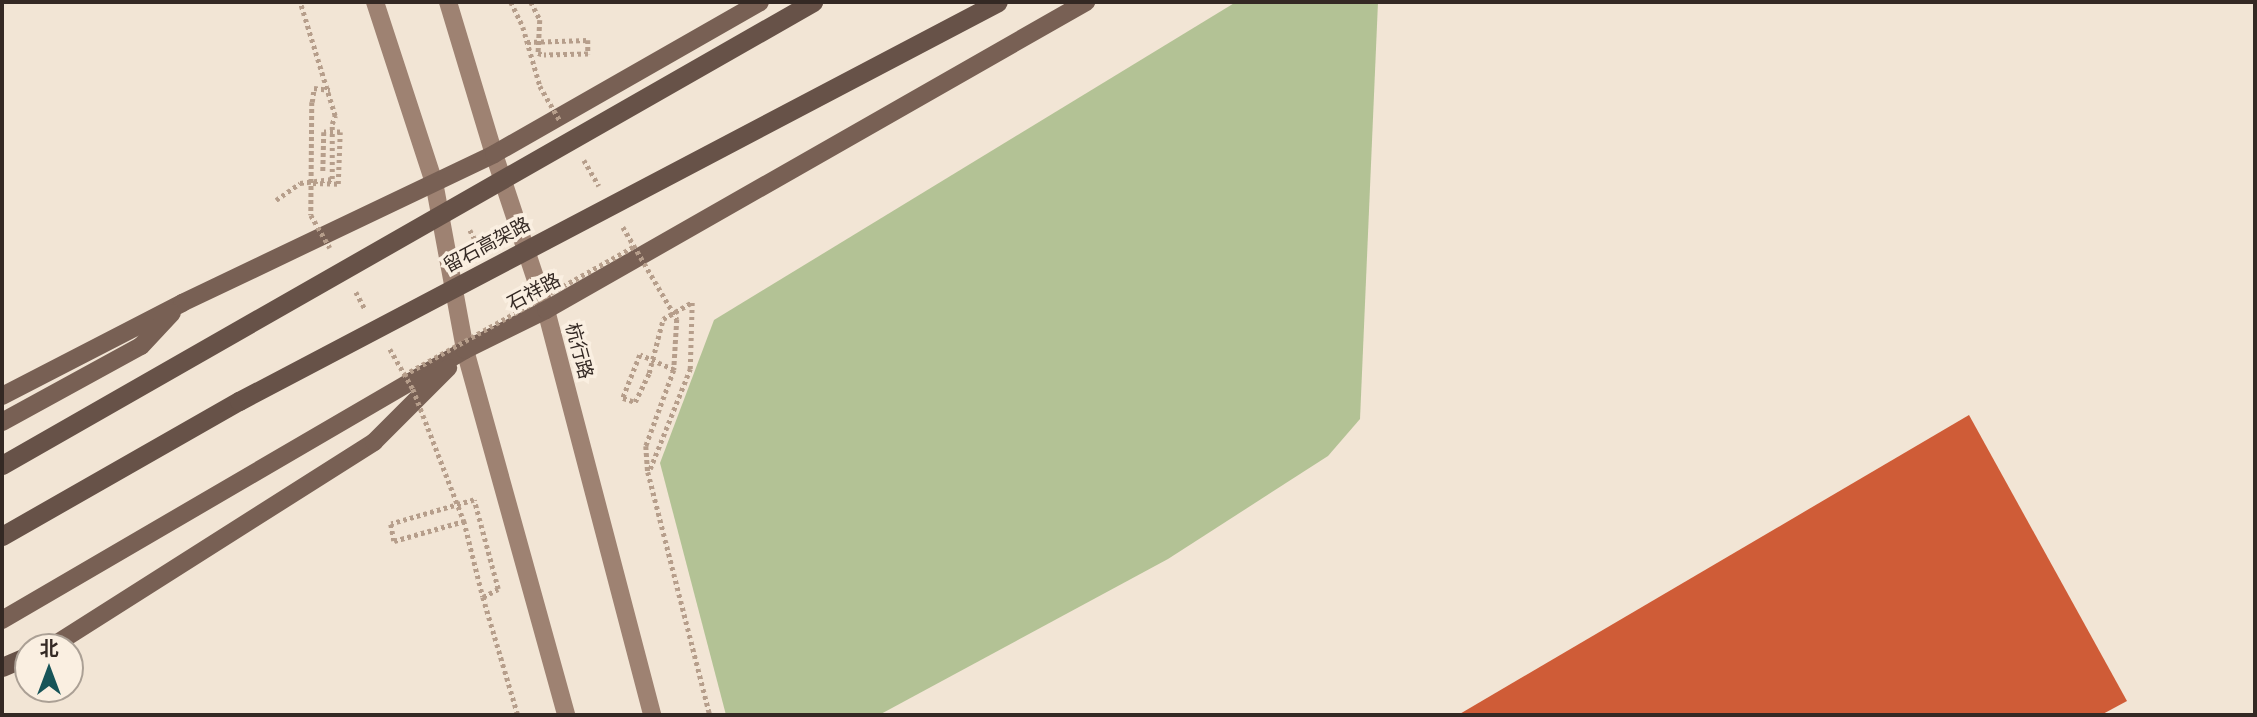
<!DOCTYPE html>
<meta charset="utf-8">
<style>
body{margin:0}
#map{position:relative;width:2257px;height:717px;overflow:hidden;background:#f2e5d5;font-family:Figtree,"Noto Sans SC",sans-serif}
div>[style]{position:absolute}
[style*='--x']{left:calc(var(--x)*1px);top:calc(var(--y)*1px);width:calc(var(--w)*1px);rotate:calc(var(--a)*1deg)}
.green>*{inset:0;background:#b3c295}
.building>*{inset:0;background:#cf5c37}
.path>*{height:4.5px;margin-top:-2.25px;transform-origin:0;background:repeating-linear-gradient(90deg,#b69e8b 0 3.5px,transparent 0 7px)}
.secondary>*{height:18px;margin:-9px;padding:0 9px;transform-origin:9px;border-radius:9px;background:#9e8272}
.primary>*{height:18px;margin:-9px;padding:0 9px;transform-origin:9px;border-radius:9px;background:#786054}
.trunk>*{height:19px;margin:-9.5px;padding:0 9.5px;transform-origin:9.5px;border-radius:9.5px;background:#675248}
.path-bridge>*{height:4.5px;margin-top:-2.25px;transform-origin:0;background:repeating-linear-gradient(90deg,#b69e8b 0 3.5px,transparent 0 7px)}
.trunk-bridge>*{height:19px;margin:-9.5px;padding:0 9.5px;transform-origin:9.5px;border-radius:9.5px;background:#675248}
span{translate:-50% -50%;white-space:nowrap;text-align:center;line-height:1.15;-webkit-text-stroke:7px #faefe1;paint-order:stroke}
.street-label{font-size:19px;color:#342924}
.frame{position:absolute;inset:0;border:4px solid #342924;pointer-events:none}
.north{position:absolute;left:14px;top:633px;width:70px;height:70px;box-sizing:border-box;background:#faefe1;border:2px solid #aba095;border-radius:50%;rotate:0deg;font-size:19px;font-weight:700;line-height:28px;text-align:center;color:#342924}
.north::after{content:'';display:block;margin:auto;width:24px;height:32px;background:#175458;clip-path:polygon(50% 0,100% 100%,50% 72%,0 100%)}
</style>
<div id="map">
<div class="green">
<i style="clip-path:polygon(1236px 2px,1378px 2px,1360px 419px,1328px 456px,1168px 559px,879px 715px,726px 715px,660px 463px,714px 320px)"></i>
</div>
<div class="building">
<i style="clip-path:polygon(1969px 415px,2127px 701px,2101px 715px,1458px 715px)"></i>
</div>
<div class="path">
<i style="--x:511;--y:2;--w:28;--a:64"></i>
<i style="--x:531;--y:2;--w:20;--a:63"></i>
<i style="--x:540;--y:20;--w:33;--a:93"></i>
<i style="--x:538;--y:53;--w:6;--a:18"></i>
<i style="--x:312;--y:102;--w:14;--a:-82"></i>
<i style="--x:314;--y:88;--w:16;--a:7"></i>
<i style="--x:276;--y:200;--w:29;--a:-35"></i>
<i style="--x:300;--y:183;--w:32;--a:-7"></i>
<i style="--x:332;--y:179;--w:55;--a:-90"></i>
<i style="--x:332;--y:124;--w:9;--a:-69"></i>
<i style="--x:335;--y:116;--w:119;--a:-107.1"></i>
<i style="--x:470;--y:230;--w:19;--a:62"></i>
<i style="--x:674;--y:370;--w:81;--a:110.2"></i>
<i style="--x:646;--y:446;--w:26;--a:86"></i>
<i style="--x:648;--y:472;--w:251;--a:75.7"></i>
<i style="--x:649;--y:373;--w:56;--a:-75.5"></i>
<i style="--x:663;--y:319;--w:32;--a:-30"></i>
<i style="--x:650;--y:469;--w:108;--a:-68.2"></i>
<i style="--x:690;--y:369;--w:67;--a:-88.3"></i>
<i style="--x:483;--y:597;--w:17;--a:-28"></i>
<i style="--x:498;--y:589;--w:92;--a:-105.1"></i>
<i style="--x:474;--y:500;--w:86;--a:163.9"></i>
<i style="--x:391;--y:524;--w:17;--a:80"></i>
<i style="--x:394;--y:541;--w:73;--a:-15.9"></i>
<i style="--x:464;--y:521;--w:78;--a:76"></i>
<i style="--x:483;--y:597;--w:123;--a:73.5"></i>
</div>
<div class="secondary">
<i style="--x:375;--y:2;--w:189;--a:71.9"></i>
<i style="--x:434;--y:182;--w:171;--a:79.5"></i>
<i style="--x:465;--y:350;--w:379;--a:74.5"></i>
<i style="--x:448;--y:2;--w:159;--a:73.2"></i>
<i style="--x:494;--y:154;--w:164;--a:71.6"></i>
<i style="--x:546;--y:310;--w:419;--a:75.3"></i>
</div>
<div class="primary">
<i style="--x:2;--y:396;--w:203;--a:-27.3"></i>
<i style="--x:182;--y:303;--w:346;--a:-25.5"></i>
<i style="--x:494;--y:154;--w:306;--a:-29.7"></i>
<i style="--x:2;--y:422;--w:158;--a:-28.7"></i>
<i style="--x:141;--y:346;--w:45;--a:-46.8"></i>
<i style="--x:2;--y:620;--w:536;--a:-30.25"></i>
<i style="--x:465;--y:350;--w:90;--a:-26.3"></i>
<i style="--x:546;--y:310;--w:622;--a:-29.7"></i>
<i style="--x:51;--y:647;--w:383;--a:-32.4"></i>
<i style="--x:374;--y:442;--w:105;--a:-45"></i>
</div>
<div class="trunk">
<i style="--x:49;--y:647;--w:8;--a:-23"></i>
<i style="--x:2;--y:667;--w:28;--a:-23"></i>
</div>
<div class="path-bridge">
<i style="--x:523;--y:27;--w:61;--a:73.9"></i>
<i style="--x:540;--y:86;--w:39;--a:60"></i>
<i style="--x:527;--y:42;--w:61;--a:-1.9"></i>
<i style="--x:588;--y:40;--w:14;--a:90"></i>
<i style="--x:588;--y:54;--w:44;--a:178.7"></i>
<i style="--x:312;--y:102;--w:113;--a:90.5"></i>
<i style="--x:311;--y:215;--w:38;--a:60"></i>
<i style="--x:584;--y:160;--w:30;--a:60"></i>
<i style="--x:313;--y:183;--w:25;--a:2"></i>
<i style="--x:338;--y:184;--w:52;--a:-87.8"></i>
<i style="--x:340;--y:132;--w:16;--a:180"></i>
<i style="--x:324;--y:132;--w:40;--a:91.4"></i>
<i style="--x:623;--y:227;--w:107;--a:59.6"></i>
<i style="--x:677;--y:319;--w:51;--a:93.4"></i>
<i style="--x:674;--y:370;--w:37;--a:-156"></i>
<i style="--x:640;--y:355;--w:46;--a:111.6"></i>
<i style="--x:623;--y:398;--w:13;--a:18"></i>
<i style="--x:635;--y:402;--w:32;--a:-64"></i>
<i style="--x:356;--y:292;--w:19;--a:62"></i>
<i style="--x:390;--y:349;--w:46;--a:60.1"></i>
<i style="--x:413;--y:389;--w:142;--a:68.9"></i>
<i style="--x:404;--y:375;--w:265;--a:-29.2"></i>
</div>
<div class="trunk-bridge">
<i style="--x:2;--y:465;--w:934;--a:-29.72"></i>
<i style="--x:2;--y:536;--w:273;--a:-29.7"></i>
<i style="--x:239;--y:401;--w:857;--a:-27.73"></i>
</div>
<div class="street-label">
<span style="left:487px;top:245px;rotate:-28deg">留石高架路</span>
<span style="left:534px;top:292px;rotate:-28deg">石祥路</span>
<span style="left:579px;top:351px;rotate:75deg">杭行路</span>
</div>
<div class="frame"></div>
<div class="north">北</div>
</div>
